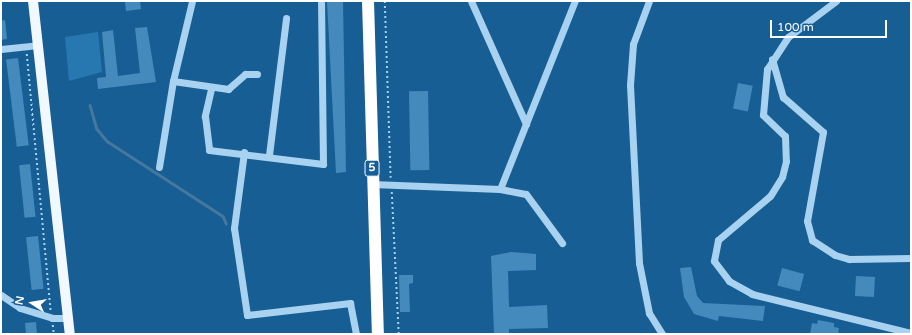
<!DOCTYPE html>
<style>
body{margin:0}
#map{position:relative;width:912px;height:335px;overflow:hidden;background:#175e94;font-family:"Varela Round",sans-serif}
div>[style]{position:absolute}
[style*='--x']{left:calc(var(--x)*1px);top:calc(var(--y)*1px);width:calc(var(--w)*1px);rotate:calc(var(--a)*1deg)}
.green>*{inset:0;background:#2778b0}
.stream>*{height:2.5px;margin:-1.25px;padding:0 1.25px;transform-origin:1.25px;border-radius:1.25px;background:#46789e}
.building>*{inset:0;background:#448abd;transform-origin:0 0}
.path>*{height:1.5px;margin-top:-0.75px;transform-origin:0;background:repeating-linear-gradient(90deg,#a8d2f0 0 2px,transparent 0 5px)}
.minor>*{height:7px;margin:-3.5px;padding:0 3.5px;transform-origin:3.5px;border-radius:3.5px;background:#a8d2f0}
.major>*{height:10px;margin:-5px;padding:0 5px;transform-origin:5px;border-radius:5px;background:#f1f8ff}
.highway>*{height:12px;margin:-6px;padding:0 6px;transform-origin:6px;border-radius:6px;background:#fff}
span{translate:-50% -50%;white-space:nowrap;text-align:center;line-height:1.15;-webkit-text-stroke:4px #175e94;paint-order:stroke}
.shield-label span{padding:1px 3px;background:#175e94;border:1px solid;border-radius:3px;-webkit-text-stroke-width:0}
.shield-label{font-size:11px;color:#fff;font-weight:700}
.frame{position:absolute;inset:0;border:2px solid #fff;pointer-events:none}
.north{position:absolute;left:12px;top:283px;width:40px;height:40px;-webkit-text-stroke:3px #175e94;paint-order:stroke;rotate:282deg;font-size:11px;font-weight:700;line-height:16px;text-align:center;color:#fff}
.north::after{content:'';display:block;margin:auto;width:14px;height:18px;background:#fff;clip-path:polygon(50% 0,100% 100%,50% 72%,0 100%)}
.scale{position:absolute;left:770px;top:20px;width:117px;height:18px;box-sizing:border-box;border:2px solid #fff;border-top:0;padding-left:5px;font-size:12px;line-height:14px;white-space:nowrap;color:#fff;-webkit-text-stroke:3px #175e94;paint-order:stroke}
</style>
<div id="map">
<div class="green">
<i style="clip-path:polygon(98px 32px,102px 72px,69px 81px,65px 37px)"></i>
</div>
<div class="stream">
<i style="--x:90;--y:105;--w:25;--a:74"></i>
<i style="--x:97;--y:129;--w:16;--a:50"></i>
<i style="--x:107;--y:141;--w:138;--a:32.9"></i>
<i style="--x:223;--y:216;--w:8;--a:67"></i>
</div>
<div class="building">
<i style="clip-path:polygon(125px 1px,140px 1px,141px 9px,126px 11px)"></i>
<i style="clip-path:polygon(343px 1px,346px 172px,336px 173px,327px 2px)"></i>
<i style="clip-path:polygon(5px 20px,7px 39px,1px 40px,1px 21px)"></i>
<i style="clip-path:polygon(147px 27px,156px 82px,98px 89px,97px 78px,106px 77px,102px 32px,113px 30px,118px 76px,140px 73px,135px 28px)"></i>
<i style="left:18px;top:58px;width:88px;height:12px;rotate:83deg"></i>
<i style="left:738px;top:83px;width:15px;height:26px;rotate:11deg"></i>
<i style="left:428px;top:91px;width:79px;height:19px;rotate:89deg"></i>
<i style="left:30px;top:164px;width:53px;height:11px;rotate:84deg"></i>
<i style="left:38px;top:236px;width:53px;height:12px;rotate:84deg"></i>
<i style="clip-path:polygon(511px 252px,536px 254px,536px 270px,508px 271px,509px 307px,547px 305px,548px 328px,509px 329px,509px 334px,494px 334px,491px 256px)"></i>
<i style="clip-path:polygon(691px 267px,697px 296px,703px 303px,765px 306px,763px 321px,719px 316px,718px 321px,694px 314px,684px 297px,680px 268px)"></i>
<i style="left:782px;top:268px;width:23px;height:18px;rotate:15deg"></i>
<i style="clip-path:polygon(399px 275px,413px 275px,413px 283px,409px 284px,410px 312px,400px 312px)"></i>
<i style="left:856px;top:276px;width:19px;height:20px;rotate:3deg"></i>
<i style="clip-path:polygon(818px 320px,834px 323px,834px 327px,839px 328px,838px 334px,810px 334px,812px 323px,817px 324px)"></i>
<i style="left:36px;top:322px;width:12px;height:11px;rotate:85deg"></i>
</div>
<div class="path">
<i style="--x:385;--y:1;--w:177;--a:88.1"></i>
<i style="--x:27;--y:54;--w:258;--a:84.7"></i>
<i style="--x:392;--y:192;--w:142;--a:87.2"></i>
<i style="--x:53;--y:325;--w:9;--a:84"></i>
</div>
<div class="minor">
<i style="--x:471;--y:1;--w:135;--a:65.9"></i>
<i style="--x:649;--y:1;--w:46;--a:110.4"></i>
<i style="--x:633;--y:44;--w:41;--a:94.2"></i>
<i style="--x:630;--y:85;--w:178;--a:87.1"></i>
<i style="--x:639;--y:263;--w:51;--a:78.7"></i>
<i style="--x:649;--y:313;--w:25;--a:58"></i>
<i style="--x:836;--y:1;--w:60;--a:143.1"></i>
<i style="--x:788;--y:37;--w:38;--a:123"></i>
<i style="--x:767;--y:69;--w:46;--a:95"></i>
<i style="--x:763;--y:115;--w:30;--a:44"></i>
<i style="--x:785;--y:136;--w:25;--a:88"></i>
<i style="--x:786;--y:161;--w:16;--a:104"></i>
<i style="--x:782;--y:177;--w:22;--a:122"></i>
<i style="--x:770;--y:196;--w:68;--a:139.8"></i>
<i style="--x:718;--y:240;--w:21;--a:101"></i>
<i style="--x:714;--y:261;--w:25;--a:53"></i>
<i style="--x:729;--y:281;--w:26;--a:29"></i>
<i style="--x:752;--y:294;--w:164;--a:13.8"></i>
<i style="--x:1;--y:49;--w:37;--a:-6"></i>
<i style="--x:772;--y:59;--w:40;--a:74"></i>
<i style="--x:783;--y:97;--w:53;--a:41.2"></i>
<i style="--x:823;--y:132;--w:90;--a:100.2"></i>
<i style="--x:807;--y:221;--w:20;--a:75"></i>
<i style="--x:812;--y:240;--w:27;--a:33"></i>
<i style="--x:835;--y:255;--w:15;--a:16"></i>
<i style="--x:849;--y:259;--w:62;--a:-0.9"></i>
<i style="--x:173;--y:81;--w:56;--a:8.3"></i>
<i style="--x:228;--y:89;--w:23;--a:-41"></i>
<i style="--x:245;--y:74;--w:12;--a:0"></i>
<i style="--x:211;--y:89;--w:28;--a:103"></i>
<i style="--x:205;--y:116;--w:34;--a:83"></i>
<i style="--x:209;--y:150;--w:115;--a:7"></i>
<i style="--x:323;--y:164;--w:163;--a:-90.7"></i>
<i style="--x:244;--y:152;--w:77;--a:97.5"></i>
<i style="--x:234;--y:228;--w:88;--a:81.5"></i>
<i style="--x:247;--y:315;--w:104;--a:-6.6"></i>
<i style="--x:350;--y:303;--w:32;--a:79"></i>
<i style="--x:269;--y:155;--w:138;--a:-82.9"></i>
<i style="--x:159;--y:167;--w:87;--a:-80.8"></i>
<i style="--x:173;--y:81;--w:82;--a:-76.6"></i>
<i style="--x:372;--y:184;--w:128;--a:2.2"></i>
<i style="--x:500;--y:189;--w:202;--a:-68.3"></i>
<i style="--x:500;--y:189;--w:26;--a:11"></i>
<i style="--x:526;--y:194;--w:61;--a:53.7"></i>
<i style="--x:1;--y:295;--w:23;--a:34"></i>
<i style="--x:20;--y:308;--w:34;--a:17"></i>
<i style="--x:52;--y:318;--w:16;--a:0"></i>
</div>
<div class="major">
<i style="--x:33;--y:1;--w:335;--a:83.7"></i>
</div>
<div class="highway">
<i style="--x:368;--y:1;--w:333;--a:88.3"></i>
</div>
<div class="shield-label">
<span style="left:372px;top:168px">5</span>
</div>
<div class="frame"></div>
<div class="north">N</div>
<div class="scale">100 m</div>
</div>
